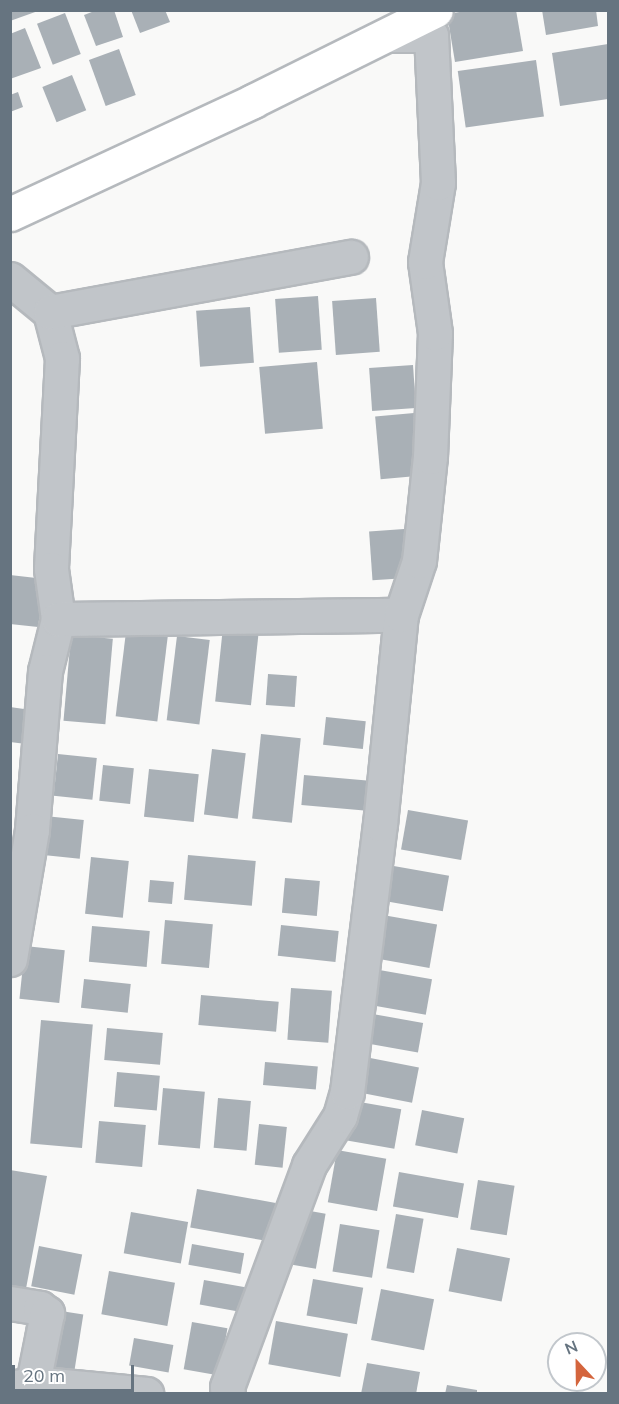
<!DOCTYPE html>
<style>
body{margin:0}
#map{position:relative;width:619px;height:1404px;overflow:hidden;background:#f9f9f8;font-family:Mulish,sans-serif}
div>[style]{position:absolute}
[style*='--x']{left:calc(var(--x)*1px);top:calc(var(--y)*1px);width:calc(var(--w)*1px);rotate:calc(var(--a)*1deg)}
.building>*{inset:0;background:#a9b0b6;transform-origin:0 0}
.roads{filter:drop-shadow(2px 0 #b5b9bd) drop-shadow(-2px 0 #b5b9bd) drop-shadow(0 2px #b5b9bd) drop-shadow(0 -2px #b5b9bd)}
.minor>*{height:33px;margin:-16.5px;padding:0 16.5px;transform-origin:16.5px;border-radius:16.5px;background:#c1c5c9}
.major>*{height:33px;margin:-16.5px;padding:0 16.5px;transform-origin:16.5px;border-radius:16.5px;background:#fff}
span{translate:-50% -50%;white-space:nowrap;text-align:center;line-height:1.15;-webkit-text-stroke:6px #fff;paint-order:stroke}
.frame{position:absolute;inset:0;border:12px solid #667480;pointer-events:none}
.north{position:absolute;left:547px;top:1332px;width:60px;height:60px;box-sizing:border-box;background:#fff;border:2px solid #c2c7cc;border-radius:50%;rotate:338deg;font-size:16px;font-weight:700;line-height:24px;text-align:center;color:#667480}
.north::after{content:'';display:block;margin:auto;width:21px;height:27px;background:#d4653d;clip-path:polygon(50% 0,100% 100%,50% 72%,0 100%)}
.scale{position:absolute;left:12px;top:1365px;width:122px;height:27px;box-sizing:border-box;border:3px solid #667480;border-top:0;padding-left:8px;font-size:18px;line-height:21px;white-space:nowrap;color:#667480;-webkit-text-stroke:4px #fff;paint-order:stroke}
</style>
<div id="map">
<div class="building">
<i style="clip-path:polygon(10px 10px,38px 10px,38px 11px,10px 21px)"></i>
<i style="clip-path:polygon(97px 10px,114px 10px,123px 37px,96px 46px,84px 15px)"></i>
<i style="clip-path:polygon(131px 10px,165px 10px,170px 22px,140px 33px)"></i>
<i style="clip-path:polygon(472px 10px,516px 10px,523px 51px,455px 62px,447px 14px)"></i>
<i style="clip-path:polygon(542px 10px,596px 10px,598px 26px,546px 35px)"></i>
<i style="left:65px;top:13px;width:44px;height:30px;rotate:69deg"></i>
<i style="clip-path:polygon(25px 28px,41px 68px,10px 79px,10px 34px)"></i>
<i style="clip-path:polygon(608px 44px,608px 99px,560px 106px,552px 53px)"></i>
<i style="left:119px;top:49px;width:49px;height:32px;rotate:70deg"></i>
<i style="left:536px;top:60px;width:57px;height:79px;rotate:82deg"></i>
<i style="left:72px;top:75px;width:38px;height:32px;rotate:68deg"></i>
<i style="clip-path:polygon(18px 92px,23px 107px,10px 112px,10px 95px)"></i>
<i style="left:318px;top:296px;width:54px;height:43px;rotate:86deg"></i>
<i style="left:376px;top:298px;width:54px;height:44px;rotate:86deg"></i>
<i style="left:250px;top:307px;width:56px;height:54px;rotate:86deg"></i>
<i style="left:317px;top:362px;width:67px;height:58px;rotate:85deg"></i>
<i style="left:413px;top:365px;width:43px;height:44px;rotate:86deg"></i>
<i style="left:414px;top:413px;width:63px;height:39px;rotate:85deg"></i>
<i style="left:404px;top:529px;width:49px;height:35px;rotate:86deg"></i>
<i style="clip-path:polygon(10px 575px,45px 579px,38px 627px,10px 624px)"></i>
<i style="left:223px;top:627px;width:36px;height:75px;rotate:6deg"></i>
<i style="left:126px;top:632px;width:42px;height:85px;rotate:7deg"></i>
<i style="left:71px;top:635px;width:42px;height:86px;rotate:5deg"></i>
<i style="left:177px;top:636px;width:33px;height:85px;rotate:7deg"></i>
<i style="left:268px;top:674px;width:29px;height:31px;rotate:4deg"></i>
<i style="clip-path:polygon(10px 707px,31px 710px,26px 744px,10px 742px)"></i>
<i style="left:326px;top:717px;width:40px;height:28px;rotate:6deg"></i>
<i style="left:261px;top:734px;width:40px;height:85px;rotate:6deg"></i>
<i style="left:212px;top:749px;width:34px;height:66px;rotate:7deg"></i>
<i style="left:58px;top:754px;width:39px;height:42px;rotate:6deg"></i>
<i style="left:103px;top:765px;width:31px;height:36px;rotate:6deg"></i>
<i style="left:149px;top:769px;width:50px;height:48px;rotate:6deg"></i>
<i style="left:304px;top:775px;width:63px;height:30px;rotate:5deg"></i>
<i style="left:408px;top:810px;width:61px;height:40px;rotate:10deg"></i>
<i style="left:45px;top:816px;width:39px;height:39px;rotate:6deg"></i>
<i style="left:188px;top:855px;width:68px;height:45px;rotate:5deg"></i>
<i style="left:91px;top:857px;width:38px;height:57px;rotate:6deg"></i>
<i style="left:388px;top:865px;width:62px;height:36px;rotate:10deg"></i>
<i style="left:285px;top:878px;width:35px;height:35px;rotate:5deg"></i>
<i style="left:150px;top:880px;width:24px;height:22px;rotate:5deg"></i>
<i style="left:377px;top:914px;width:61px;height:44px;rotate:10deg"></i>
<i style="left:165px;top:920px;width:48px;height:44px;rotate:5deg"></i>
<i style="left:281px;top:925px;width:58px;height:31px;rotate:6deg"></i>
<i style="left:92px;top:926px;width:58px;height:36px;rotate:5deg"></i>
<i style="left:25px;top:946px;width:40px;height:53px;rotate:6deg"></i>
<i style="left:368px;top:968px;width:65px;height:36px;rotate:10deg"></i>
<i style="left:84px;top:979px;width:47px;height:29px;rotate:6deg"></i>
<i style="left:291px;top:988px;width:41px;height:52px;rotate:4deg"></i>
<i style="left:201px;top:995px;width:78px;height:30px;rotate:5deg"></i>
<i style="left:367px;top:1013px;width:57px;height:30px;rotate:10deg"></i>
<i style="left:41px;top:1020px;width:52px;height:124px;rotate:5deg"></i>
<i style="left:107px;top:1028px;width:56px;height:32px;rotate:5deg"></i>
<i style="left:360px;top:1056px;width:60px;height:36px;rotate:11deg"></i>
<i style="left:265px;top:1062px;width:53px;height:23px;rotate:5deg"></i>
<i style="left:117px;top:1072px;width:43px;height:35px;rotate:5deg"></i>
<i style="left:163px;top:1088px;width:42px;height:57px;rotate:5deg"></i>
<i style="left:218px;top:1098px;width:33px;height:50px;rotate:5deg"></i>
<i style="left:354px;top:1101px;width:48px;height:40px;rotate:10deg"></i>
<i style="left:422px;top:1110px;width:43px;height:36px;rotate:11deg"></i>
<i style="left:99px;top:1121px;width:47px;height:42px;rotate:5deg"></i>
<i style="left:259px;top:1124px;width:28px;height:41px;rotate:6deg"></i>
<i style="left:337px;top:1150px;width:50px;height:53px;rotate:10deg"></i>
<i style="clip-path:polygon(10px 1170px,47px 1176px,25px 1294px,10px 1291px)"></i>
<i style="left:399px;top:1172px;width:66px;height:35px;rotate:10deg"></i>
<i style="left:478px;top:1180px;width:37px;height:50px;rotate:9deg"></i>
<i style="left:197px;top:1189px;width:80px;height:39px;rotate:10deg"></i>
<i style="left:299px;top:1209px;width:27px;height:56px;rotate:10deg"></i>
<i style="left:131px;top:1212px;width:58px;height:42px;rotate:10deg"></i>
<i style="left:396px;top:1214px;width:28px;height:55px;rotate:10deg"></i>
<i style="left:340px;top:1224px;width:40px;height:48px;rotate:9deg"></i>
<i style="left:192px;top:1244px;width:53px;height:21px;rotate:10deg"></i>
<i style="left:39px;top:1246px;width:44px;height:41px;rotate:11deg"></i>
<i style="left:457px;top:1248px;width:54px;height:44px;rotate:11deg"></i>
<i style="left:109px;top:1271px;width:67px;height:44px;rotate:10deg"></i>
<i style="left:313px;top:1279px;width:51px;height:37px;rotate:10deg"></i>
<i style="left:204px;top:1280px;width:42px;height:25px;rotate:10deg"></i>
<i style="left:381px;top:1289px;width:54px;height:52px;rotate:11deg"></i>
<i style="left:29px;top:1306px;width:55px;height:62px;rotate:9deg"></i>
<i style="left:276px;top:1321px;width:73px;height:44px;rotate:10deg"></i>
<i style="left:192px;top:1322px;width:36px;height:48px;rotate:10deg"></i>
<i style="left:134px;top:1338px;width:40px;height:28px;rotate:10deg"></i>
<i style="clip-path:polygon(367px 1363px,420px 1372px,416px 1394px,361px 1394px)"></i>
<i style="clip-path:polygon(447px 1385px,477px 1390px,477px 1394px,445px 1394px)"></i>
</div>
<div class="roads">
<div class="minor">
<i style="--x:10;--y:279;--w:52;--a:39.5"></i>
<i style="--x:50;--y:312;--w:48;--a:75.4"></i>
<i style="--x:62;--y:358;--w:211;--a:93"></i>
<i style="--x:51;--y:569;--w:50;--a:82"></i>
<i style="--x:58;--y:619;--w:54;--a:104"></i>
<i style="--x:45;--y:671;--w:160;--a:94.7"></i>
<i style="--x:32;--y:830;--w:131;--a:99.7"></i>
<i style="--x:50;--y:312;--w:306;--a:-10.4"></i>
<i style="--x:58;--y:619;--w:343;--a:-0.7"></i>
<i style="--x:10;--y:1303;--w:30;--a:9"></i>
<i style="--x:40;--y:1308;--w:9;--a:36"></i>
<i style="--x:47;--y:1313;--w:66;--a:101.3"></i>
<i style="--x:34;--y:1378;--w:10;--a:135"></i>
<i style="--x:27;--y:1385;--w:17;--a:170"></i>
<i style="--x:32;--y:1383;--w:115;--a:5.5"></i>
<i style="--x:228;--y:1394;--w:7;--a:-98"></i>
<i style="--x:227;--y:1387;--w:237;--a:-69.7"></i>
<i style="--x:309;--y:1165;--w:58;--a:-57.7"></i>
<i style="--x:340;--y:1116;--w:25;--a:-74"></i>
<i style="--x:347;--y:1092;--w:270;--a:-83"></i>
<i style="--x:380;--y:824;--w:210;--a:-84.3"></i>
<i style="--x:401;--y:615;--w:57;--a:-71.6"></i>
<i style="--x:419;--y:561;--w:105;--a:-84"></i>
<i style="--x:430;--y:457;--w:124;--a:-87.7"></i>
<i style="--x:435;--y:333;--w:72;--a:-98"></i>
<i style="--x:425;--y:262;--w:80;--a:-80.7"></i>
<i style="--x:438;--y:183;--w:148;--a:-92.7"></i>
<i style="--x:431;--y:35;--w:40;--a:180"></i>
</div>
<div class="major">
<i style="--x:10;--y:214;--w:268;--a:-24.9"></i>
<i style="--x:253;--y:101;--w:204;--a:-26.4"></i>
</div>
</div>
<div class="frame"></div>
<div class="north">N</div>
<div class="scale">20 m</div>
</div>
